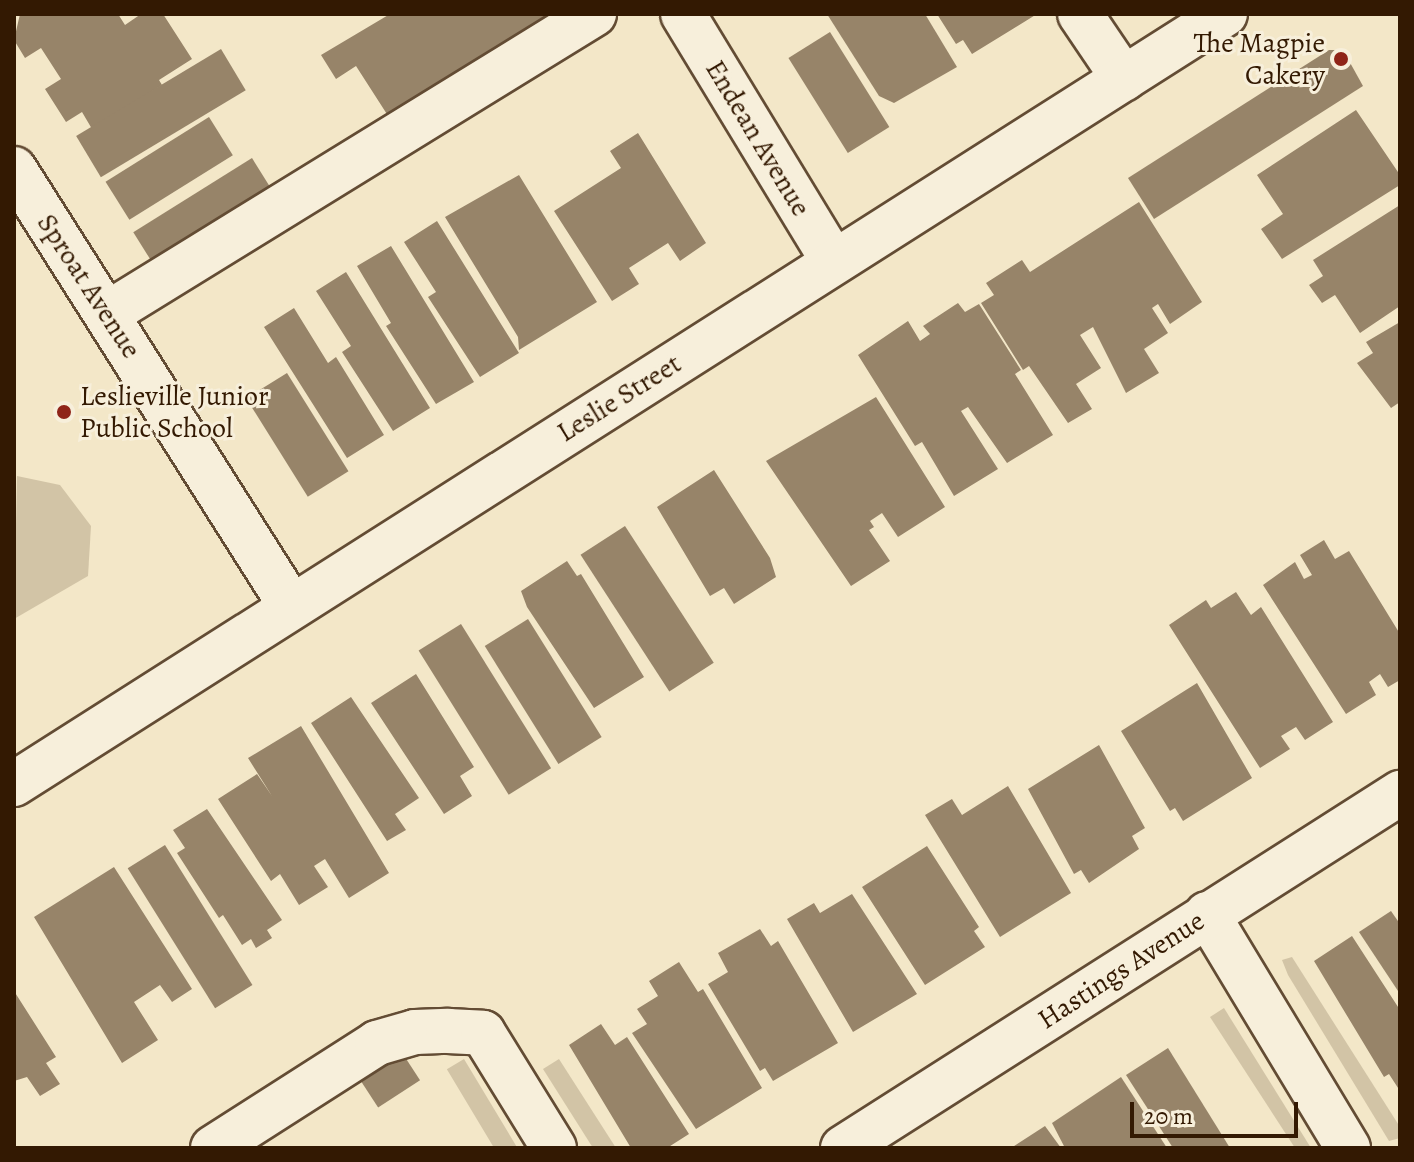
<!DOCTYPE html>
<style>
body{margin:0}
#map{position:relative;width:1414px;height:1162px;overflow:hidden;background:#f3e7c8;font-family:Alegreya,serif}
div>[style]{position:absolute}
[style*='--x']{left:calc(var(--x)*1px);top:calc(var(--y)*1px);width:calc(var(--w)*1px);rotate:calc(var(--a)*1deg)}
.green>*{inset:0;background:#d2c4a6;transform-origin:0 0}
.building>*{inset:0;background:#978469;transform-origin:0 0}
.roads{filter:drop-shadow(2px 0 #634c34) drop-shadow(-2px 0 #634c34) drop-shadow(0 2px #634c34) drop-shadow(0 -2px #634c34)}
.minor>*{height:44px;margin:-22px;padding:0 22px;transform-origin:22px;border-radius:22px;background:#f7efdb}
.dots>*{width:22px;height:22px;translate:-50% -50%;box-sizing:border-box;border:4px solid #f7efdb;border-radius:50%}
span{translate:-50% -50%;white-space:nowrap;text-align:center;line-height:1.15;-webkit-text-stroke:6px #f7efdb;paint-order:stroke}
.poi-label{font-size:28px;color:#331902}
.right{translate:-100% -50%;text-align:right}
.left{translate:0 -50%;text-align:left}
.street-label{font-size:28px;color:#331902}
.frame{position:absolute;inset:0;border:16px solid #331902;pointer-events:none}
.scale{position:absolute;left:1130px;top:1102px;width:168px;height:36px;box-sizing:border-box;border:4px solid #331902;border-top:0;padding-left:10px;font-size:24px;line-height:28px;white-space:nowrap;color:#331902;-webkit-text-stroke:6px #f7efdb;paint-order:stroke}
</style>
<div id="map">
<div class="green">
<i style="clip-path:polygon(17px 476px,60px 485px,91px 526px,88px 576px,14px 619px)"></i>
<i style="clip-path:polygon(1292px 957px,1400px 1127px,1400px 1138px,1389px 1141px,1288px 975px,1282px 960px)"></i>
<i style="clip-path:polygon(1224px 1008px,1311px 1148px,1295px 1148px,1210px 1017px)"></i>
<i style="left:464px;top:1059px;width:104px;height:20px;rotate:59deg"></i>
<i style="clip-path:polygon(559px 1059px,616px 1148px,593px 1148px,543px 1069px)"></i>
</div>
<div class="building">
<i style="clip-path:polygon(20px 14px,118px 14px,125px 25px,141px 14px,163px 14px,192px 59px,159px 80px,162px 85px,92px 129px,82px 112px,66px 122px,45px 89px,61px 79px,41px 48px,25px 58px,14px 40px)"></i>
<i style="clip-path:polygon(390px 14px,553px 14px,392px 122px,356px 66px,336px 79px,321px 55px)"></i>
<i style="clip-path:polygon(827px 14px,925px 14px,957px 67px,894px 103px,879px 96px)"></i>
<i style="clip-path:polygon(937px 14px,1037px 14px,972px 54px,963px 40px,956px 44px)"></i>
<i style="left:830px;top:32px;width:112px;height:49px;rotate:58deg"></i>
<i style="left:221px;top:49px;width:48px;height:169px;rotate:59deg"></i>
<i style="clip-path:polygon(1329px 50px,1343px 50px,1363px 86px,1154px 219px,1128px 178px)"></i>
<i style="clip-path:polygon(1356px 110px,1400px 175px,1400px 185px,1282px 259px,1261px 229px,1283px 214px,1257px 175px)"></i>
<i style="left:209px;top:117px;width:45px;height:122px;rotate:58deg"></i>
<i style="clip-path:polygon(638px 133px,706px 243px,680px 261px,668px 243px,629px 268px,639px 284px,612px 301px,554px 211px,621px 168px,610px 151px)"></i>
<i style="left:252px;top:158px;width:40px;height:140px;rotate:58deg"></i>
<i style="clip-path:polygon(519px 175px,597px 302px,519px 350px,518px 337px,445px 217px)"></i>
<i style="clip-path:polygon(1139px 202px,1202px 302px,1170px 324px,1158px 304px,1152px 308px,1168px 333px,1144px 349px,1159px 373px,1126px 393px,1093px 327px,1080px 335px,1101px 368px,1076px 384px,1092px 409px,1068px 423px,1029px 366px,1023px 370px,981px 303px,994px 295px,986px 283px,1022px 260px,1030px 272px)"></i>
<i style="clip-path:polygon(1400px 205px,1400px 306px,1360px 333px,1335px 295px,1322px 303px,1309px 285px,1323px 276px,1313px 260px)"></i>
<i style="clip-path:polygon(437px 221px,519px 353px,480px 377px,428px 297px,436px 292px,404px 242px)"></i>
<i style="clip-path:polygon(391px 246px,474px 382px,436px 404px,386px 326px,391px 323px,357px 266px)"></i>
<i style="clip-path:polygon(346px 272px,430px 408px,393px 431px,342px 352px,351px 346px,316px 291px)"></i>
<i style="clip-path:polygon(958px 303px,965px 312px,979px 304px,1021px 370px,1015px 374px,1053px 435px,1007px 463px,968px 407px,961px 411px,998px 469px,954px 496px,922px 442px,915px 446px,858px 355px,908px 321px,920px 341px,930px 334px,923px 326px)"></i>
<i style="clip-path:polygon(294px 308px,328px 363px,336px 357px,384px 435px,347px 458px,264px 327px)"></i>
<i style="clip-path:polygon(1400px 322px,1400px 402px,1391px 408px,1357px 363px,1373px 353px,1366px 342px)"></i>
<i style="left:287px;top:373px;width:116px;height:48px;rotate:58deg"></i>
<i style="clip-path:polygon(876px 397px,945px 507px,898px 537px,882px 513px,870px 521px,874px 527px,869px 530px,890px 561px,851px 586px,766px 461px)"></i>
<i style="clip-path:polygon(714px 470px,770px 558px,776px 577px,734px 604px,724px 588px,710px 596px,657px 507px)"></i>
<i style="left:625px;top:526px;width:163px;height:53px;rotate:57deg"></i>
<i style="clip-path:polygon(1324px 540px,1335px 559px,1349px 551px,1400px 634px,1400px 680px,1388px 687px,1380px 674px,1369px 682px,1376px 695px,1346px 714px,1263px 585px,1295px 562px,1304px 579px,1312px 575px,1300px 555px)"></i>
<i style="clip-path:polygon(567px 561px,577px 576px,581px 574px,644px 677px,594px 708px,527px 607px,521px 591px)"></i>
<i style="clip-path:polygon(1236px 592px,1251px 615px,1261px 607px,1333px 722px,1305px 740px,1296px 727px,1281px 736px,1290px 749px,1260px 768px,1169px 625px,1206px 600px,1211px 608px)"></i>
<i style="left:528px;top:619px;width:139px;height:51px;rotate:58deg"></i>
<i style="left:461px;top:624px;width:170px;height:50px;rotate:58deg"></i>
<i style="clip-path:polygon(416px 674px,474px 767px,460px 776px,472px 796px,444px 814px,371px 703px)"></i>
<i style="clip-path:polygon(1197px 683px,1252px 778px,1183px 821px,1175px 808px,1170px 811px,1121px 731px)"></i>
<i style="clip-path:polygon(351px 697px,419px 798px,395px 814px,406px 830px,387px 841px,311px 723px)"></i>
<i style="clip-path:polygon(301px 726px,389px 873px,349px 898px,325px 859px,314px 866px,328px 887px,299px 905px,280px 874px,271px 881px,218px 799px,257px 774px,272px 796px,248px 758px)"></i>
<i style="clip-path:polygon(1099px 745px,1145px 828px,1132px 836px,1139px 849px,1089px 883px,1081px 870px,1074px 874px,1028px 789px)"></i>
<i style="clip-path:polygon(1008px 786px,1071px 893px,1000px 937px,925px 815px,952px 799px,962px 815px)"></i>
<i style="clip-path:polygon(207px 809px,282px 920px,267px 930px,272px 938px,256px 948px,251px 939px,242px 945px,223px 915px,219px 918px,177px 853px,185px 848px,173px 830px)"></i>
<i style="left:165px;top:845px;width:165px;height:44px;rotate:58deg"></i>
<i style="clip-path:polygon(927px 846px,979px 927px,974px 931px,985px 947px,925px 985px,862px 887px)"></i>
<i style="clip-path:polygon(114px 867px,192px 989px,172px 1002px,160px 985px,134px 1002px,158px 1040px,122px 1063px,34px 917px)"></i>
<i style="clip-path:polygon(852px 894px,917px 994px,853px 1032px,787px 919px,814px 903px,820px 913px)"></i>
<i style="clip-path:polygon(1391px 911px,1400px 924px,1400px 994px,1359px 932px)"></i>
<i style="clip-path:polygon(760px 929px,771px 946px,778px 941px,838px 1043px,773px 1081px,765px 1068px,760px 1071px,708px 984px,728px 972px,718px 953px)"></i>
<i style="clip-path:polygon(1352px 936px,1400px 1010px,1400px 1091px,1389px 1074px,1384px 1077px,1314px 961px)"></i>
<i style="clip-path:polygon(679px 962px,698px 992px,703px 989px,762px 1088px,696px 1129px,632px 1033px,647px 1024px,637px 1009px,658px 996px,649px 981px)"></i>
<i style="clip-path:polygon(14px 991px,56px 1057px,46px 1063px,60px 1084px,40px 1096px,27px 1077px,14px 1081px)"></i>
<i style="clip-path:polygon(601px 1024px,615px 1045px,627px 1037px,689px 1134px,667px 1148px,631px 1148px,569px 1045px)"></i>
<i style="clip-path:polygon(1168px 1048px,1230px 1148px,1173px 1148px,1126px 1075px)"></i>
<i style="left:401px;top:1051px;width:35px;height:50px;rotate:57deg"></i>
<i style="clip-path:polygon(1121px 1077px,1167px 1148px,1065px 1148px,1052px 1123px)"></i>
<i style="clip-path:polygon(1045px 1126px,1061px 1148px,1011px 1148px)"></i>
</div>
<div class="roads">
<div class="minor">
<i style="--x:683;--y:14;--w:290;--a:58.7"></i>
<i style="--x:1080;--y:14;--w:78;--a:55.9"></i>
<i style="--x:14;--y:169;--w:517;--a:57.63"></i>
<i style="--x:107;--y:314;--w:572;--a:-31.63"></i>
<i style="--x:14;--y:784;--w:1435;--a:-32.45"></i>
<i style="--x:1207;--y:914;--w:273;--a:58.9"></i>
<i style="--x:213;--y:1148;--w:195;--a:-32.6"></i>
<i style="--x:377;--y:1043;--w:40;--a:-16"></i>
<i style="--x:415;--y:1032;--w:33;--a:-2"></i>
<i style="--x:448;--y:1031;--w:35;--a:3"></i>
<i style="--x:483;--y:1033;--w:135;--a:58.3"></i>
<i style="--x:843;--y:1148;--w:661;--a:-32.51"></i>
</div>
</div>
<div class="dots">
<i style="left:1341px;top:59px;background:#8f2418"></i>
<i style="left:64px;top:412px;background:#8f2418"></i>
</div>
<div class="poi-label">
<span class="right" style="left:1325px;top:59px">The Magpie<br>Cakery</span>
<span class="left" style="left:80px;top:412px">Leslieville Junior<br>Public School</span>
</div>
<div class="street-label">
<span style="left:758px;top:138px;rotate:59deg">Endean Avenue</span>
<span style="left:89px;top:286px;rotate:57deg">Sproat Avenue</span>
<span style="left:619px;top:398px;rotate:-32deg">Leslie Street</span>
<span style="left:1121px;top:970px;rotate:-33deg">Hastings Avenue</span>
</div>
<div class="frame"></div>
<div class="scale">20 m</div>
</div>
